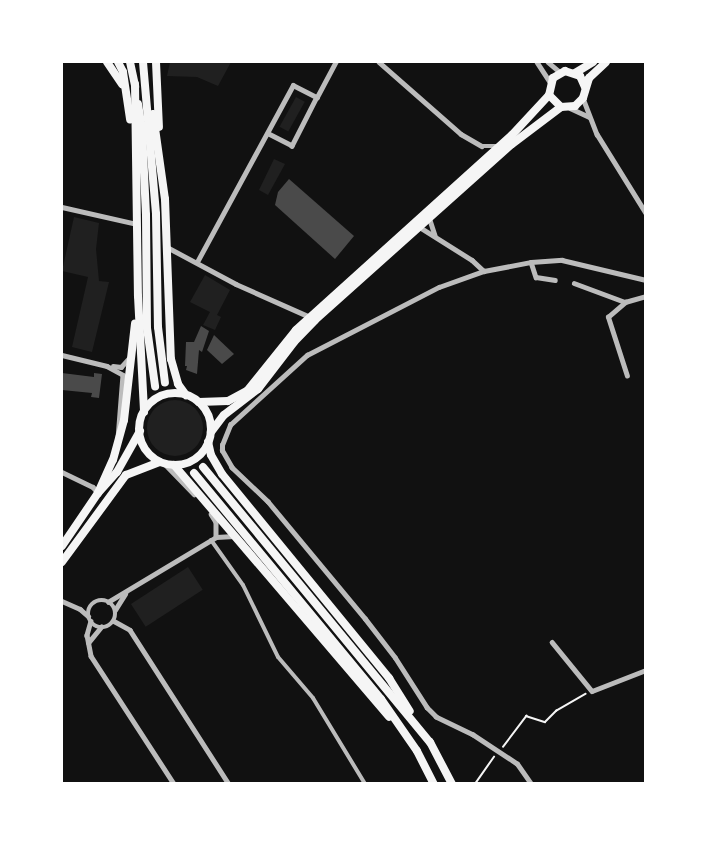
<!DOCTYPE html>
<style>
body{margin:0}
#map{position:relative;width:707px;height:845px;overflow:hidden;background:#111;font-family:Karla,sans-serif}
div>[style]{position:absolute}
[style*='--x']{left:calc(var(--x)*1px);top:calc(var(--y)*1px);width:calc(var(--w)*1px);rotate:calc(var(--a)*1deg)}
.green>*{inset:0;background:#202020;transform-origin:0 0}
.round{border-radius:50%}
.building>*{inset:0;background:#4a4a4a}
.path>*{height:1.5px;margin:-0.75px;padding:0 0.75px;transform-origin:0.75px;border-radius:0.75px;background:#f5f5f5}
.pedestrian>*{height:4px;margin:-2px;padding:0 2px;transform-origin:2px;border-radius:2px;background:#bcbcbc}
.minor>*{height:4.5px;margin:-2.25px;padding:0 2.25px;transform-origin:2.25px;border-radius:2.25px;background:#bcbcbc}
.minor>.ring{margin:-2.25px;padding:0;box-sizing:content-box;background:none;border:4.5px solid #bcbcbc;border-radius:50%}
.primary>*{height:8px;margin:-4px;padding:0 4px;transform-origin:4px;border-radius:4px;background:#f5f5f5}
.primary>.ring{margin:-4px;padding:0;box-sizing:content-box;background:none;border:8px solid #f5f5f5;border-radius:50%}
.trunk>*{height:8px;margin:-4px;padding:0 4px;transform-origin:4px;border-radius:4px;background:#f5f5f5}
span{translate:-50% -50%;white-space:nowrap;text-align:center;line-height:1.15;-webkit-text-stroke:4.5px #fff;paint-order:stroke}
.frame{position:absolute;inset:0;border:63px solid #fff;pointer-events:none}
</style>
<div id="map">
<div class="green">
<i style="clip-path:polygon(170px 62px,231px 62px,218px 86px,197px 77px,167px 76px)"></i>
<i style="left:296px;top:97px;width:10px;height:34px;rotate:29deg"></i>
<i style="clip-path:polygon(274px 159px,285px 164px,268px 195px,259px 190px)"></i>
<i style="clip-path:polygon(74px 217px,99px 223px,96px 249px,99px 281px,109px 282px,92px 352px,72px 347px,88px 277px,62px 271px)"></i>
<i style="clip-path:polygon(205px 275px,230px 290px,217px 315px,221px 317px,215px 330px,203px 325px,210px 312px,190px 302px)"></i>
<i class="round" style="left:147px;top:400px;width:56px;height:56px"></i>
<i style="left:188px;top:567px;width:27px;height:68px;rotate:57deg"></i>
</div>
<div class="building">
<i style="clip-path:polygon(289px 179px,354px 236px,335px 259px,275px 205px,278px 192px)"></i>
<i style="clip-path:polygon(201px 326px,209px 331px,202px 352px,199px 350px,197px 374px,186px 370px,187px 366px,185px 366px,186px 342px,194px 342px)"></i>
<i style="clip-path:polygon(214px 335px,234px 354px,222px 364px,207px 350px)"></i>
<i style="clip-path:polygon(62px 373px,94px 377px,94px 373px,102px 374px,99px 398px,91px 397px,92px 393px,62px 390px)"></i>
</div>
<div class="path">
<i style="--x:503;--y:747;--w:39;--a:-53"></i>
<i style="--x:526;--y:716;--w:20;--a:18"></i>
<i style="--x:545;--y:722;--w:16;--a:-45"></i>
<i style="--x:556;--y:711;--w:34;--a:-30"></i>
<i style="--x:475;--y:784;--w:33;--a:-55"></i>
</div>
<div class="pedestrian">
<i style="--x:211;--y:540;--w:55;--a:54.6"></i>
<i style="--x:243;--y:585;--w:80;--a:64.1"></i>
<i style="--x:278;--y:657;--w:54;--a:49.5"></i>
<i style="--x:313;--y:698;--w:100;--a:58.8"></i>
</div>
<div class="minor">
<i style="--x:379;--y:62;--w:109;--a:41.3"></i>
<i style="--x:461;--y:134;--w:24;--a:30"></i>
<i style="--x:482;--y:146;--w:16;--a:0"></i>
<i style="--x:537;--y:62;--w:24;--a:57"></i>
<i style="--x:548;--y:62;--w:16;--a:40"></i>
<i style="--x:317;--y:97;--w:40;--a:-62"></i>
<i style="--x:583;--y:98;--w:39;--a:69"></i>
<i style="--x:597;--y:134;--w:93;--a:58.2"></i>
<i style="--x:570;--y:108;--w:21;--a:25"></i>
<i style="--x:62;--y:207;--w:77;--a:12.8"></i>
<i style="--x:430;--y:220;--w:16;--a:72"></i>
<i style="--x:421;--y:228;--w:60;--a:32.1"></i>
<i style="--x:472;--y:260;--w:16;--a:43"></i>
<i style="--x:167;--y:247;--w:78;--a:28.2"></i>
<i style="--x:236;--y:284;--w:81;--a:24"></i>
<i style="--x:197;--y:262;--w:201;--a:-61.5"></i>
<i style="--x:293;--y:85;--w:27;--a:27"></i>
<i style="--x:317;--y:97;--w:55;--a:117"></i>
<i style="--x:292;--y:146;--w:27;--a:-153"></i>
<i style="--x:531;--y:262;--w:16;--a:72"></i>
<i style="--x:536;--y:277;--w:19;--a:9"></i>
<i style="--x:574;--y:283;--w:54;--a:20.4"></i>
<i style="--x:62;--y:355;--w:46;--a:13.7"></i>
<i style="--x:107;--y:366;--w:18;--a:29"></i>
<i style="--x:123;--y:375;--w:63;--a:94.5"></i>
<i style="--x:113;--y:366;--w:8;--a:7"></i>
<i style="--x:121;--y:367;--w:13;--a:-48"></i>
<i style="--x:627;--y:376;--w:62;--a:-107.9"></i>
<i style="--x:608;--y:317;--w:23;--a:-41"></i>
<i style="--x:625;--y:302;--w:22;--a:-16"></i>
<i style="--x:165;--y:464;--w:42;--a:46"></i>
<i style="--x:62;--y:472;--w:34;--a:26"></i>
<i style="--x:93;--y:487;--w:8;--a:50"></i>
<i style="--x:211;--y:514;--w:9;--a:58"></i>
<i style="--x:216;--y:522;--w:15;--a:90"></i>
<i class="ring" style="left:88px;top:600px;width:23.5px;height:23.5px"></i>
<i style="--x:62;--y:601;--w:20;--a:24"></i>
<i style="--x:80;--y:609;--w:11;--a:41"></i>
<i style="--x:108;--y:602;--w:126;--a:-31"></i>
<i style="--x:216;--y:537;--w:18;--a:-3"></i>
<i style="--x:115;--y:610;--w:19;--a:-58"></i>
<i style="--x:91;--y:621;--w:15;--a:106"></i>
<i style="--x:87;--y:635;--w:21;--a:79"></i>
<i style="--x:91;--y:656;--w:153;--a:57"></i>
<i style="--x:114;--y:621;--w:18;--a:29"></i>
<i style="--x:130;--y:630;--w:183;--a:57.3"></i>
<i style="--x:552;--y:642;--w:63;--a:50.8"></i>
<i style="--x:592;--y:691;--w:58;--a:-21.3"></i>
<i style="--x:88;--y:643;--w:21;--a:-51"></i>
<i style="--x:531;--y:784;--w:24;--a:-125"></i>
<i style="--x:517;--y:764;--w:53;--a:-146.6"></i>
<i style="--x:473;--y:735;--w:41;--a:-154.1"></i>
<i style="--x:436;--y:717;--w:13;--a:-135"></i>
<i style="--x:427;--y:708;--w:59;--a:-122.6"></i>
<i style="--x:395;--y:658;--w:49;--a:-127.6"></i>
<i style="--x:365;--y:619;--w:152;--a:-129.7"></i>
<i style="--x:268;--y:502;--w:50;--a:-136.6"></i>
<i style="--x:232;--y:468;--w:20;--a:-120"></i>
<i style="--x:222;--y:451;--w:6;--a:-90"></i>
<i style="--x:222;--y:445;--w:22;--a:-68"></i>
<i style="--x:230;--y:425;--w:104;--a:-42.3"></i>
<i style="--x:307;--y:355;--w:148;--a:-27.3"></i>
<i style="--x:439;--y:287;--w:48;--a:-19.6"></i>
<i style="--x:484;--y:271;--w:48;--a:-10.8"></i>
<i style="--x:531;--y:262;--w:31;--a:-4"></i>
<i style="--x:562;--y:260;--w:86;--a:13.4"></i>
</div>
<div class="primary">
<i style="--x:575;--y:73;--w:21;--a:-31"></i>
<i style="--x:585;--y:87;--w:12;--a:-114"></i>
<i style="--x:580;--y:76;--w:16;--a:-162"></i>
<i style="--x:565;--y:71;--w:14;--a:150"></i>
<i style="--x:553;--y:78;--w:17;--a:103"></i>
<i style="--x:549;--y:95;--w:17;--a:45"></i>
<i style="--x:561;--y:107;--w:14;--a:-4"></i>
<i style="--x:575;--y:106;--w:11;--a:-45"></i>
<i style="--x:583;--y:98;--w:21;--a:-73"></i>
<i style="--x:589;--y:78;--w:23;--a:-43"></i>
<i class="ring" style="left:139px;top:393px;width:64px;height:64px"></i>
<i style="--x:199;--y:402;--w:29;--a:-2"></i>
<i style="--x:228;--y:401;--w:21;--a:-28"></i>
<i style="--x:247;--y:391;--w:78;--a:-51.2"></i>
<i style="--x:296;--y:330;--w:291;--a:-42.1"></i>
<i style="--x:512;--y:135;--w:54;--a:-47.2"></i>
<i style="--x:211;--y:432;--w:21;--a:-53"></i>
<i style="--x:224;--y:415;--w:43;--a:-37.4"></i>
<i style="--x:258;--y:389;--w:59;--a:-52.5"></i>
<i style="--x:294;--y:342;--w:30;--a:-46"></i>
<i style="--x:315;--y:320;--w:264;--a:-41.8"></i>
<i style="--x:512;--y:144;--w:61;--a:-37.1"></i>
<i style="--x:62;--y:546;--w:64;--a:-55.8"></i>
<i style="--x:98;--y:493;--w:28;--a:-48"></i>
<i style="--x:117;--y:472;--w:47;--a:-60.7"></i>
<i style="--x:62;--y:562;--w:108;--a:-53.7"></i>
<i style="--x:126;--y:475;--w:36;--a:-21"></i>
</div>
<div class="trunk">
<i style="--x:107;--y:62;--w:27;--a:56"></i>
<i style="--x:118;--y:62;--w:11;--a:63"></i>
<i style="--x:123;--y:72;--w:48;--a:81.5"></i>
<i style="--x:130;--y:62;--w:25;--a:78"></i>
<i style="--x:143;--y:62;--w:153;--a:85.1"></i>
<i style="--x:156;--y:214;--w:113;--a:89"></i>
<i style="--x:158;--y:327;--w:56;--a:82.9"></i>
<i style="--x:156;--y:62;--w:65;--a:87.4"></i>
<i style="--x:135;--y:84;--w:212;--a:89.2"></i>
<i style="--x:138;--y:296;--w:116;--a:87"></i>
<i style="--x:138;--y:104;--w:26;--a:81"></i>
<i style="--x:142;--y:130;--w:85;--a:87.3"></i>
<i style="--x:146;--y:215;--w:113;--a:89.5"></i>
<i style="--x:147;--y:328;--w:59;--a:82.1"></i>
<i style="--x:153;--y:114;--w:86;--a:82"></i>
<i style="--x:165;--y:199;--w:160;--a:87.9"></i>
<i style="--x:171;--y:359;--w:26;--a:74"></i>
<i style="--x:178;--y:384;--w:14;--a:54"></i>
<i style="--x:208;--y:442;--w:13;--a:77"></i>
<i style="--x:211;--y:455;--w:22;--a:60"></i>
<i style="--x:222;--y:474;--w:264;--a:50.7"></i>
<i style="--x:389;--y:678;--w:39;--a:58"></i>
<i style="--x:174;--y:465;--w:331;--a:49.5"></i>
<i style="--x:203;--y:467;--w:357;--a:50.5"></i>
<i style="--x:430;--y:742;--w:47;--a:62.4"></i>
<i style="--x:194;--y:473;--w:293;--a:50.4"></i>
<i style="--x:381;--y:699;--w:63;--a:55.3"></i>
<i style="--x:417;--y:751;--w:37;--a:63"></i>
<i style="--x:98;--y:493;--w:36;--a:-66"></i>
<i style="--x:113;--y:460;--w:41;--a:-74.6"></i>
<i style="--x:124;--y:420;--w:97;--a:-83.5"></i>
</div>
<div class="frame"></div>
</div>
